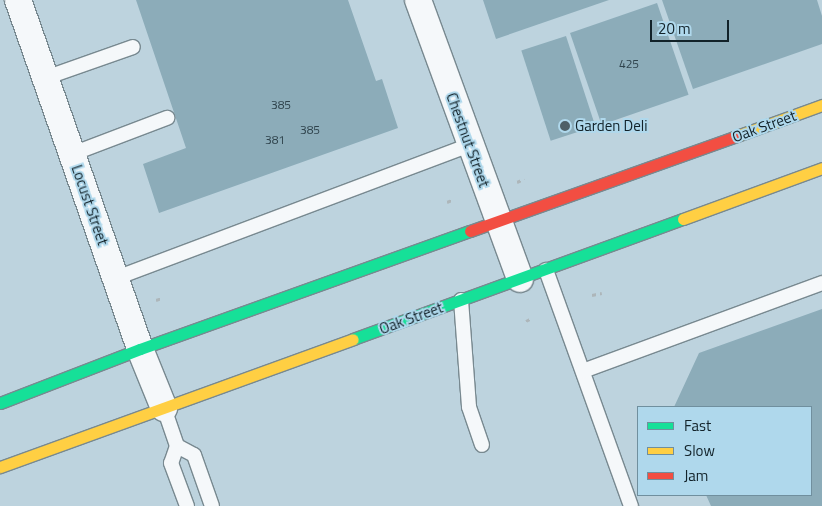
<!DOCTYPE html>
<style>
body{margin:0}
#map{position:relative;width:822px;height:506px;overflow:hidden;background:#bdd3de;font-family:"Titillium Web",sans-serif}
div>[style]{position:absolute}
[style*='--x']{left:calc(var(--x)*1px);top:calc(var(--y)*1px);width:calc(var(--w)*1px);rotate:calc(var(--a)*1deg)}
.building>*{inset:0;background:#8cacb9;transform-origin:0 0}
.path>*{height:3px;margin-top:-1.5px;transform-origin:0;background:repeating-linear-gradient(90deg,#adb6ba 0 4px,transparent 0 8px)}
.roads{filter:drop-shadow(1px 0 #788990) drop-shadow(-1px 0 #788990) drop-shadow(0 1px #788990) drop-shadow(0 -1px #788990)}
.lane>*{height:14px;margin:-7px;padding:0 7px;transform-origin:7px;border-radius:7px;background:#f5f8fa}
.street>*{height:26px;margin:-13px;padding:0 13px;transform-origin:13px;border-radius:13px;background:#f5f8fa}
.fast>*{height:11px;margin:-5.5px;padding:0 5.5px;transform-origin:5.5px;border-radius:5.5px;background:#16e098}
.slow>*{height:11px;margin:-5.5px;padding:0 5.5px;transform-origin:5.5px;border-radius:5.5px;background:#ffcf43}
.jam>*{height:11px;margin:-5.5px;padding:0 5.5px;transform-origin:5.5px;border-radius:5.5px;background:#f24e42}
.dots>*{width:14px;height:14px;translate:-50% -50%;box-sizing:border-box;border:2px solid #afd8ec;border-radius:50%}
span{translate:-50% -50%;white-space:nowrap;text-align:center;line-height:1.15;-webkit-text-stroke:4px #afd8ec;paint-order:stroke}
.number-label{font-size:12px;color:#30444d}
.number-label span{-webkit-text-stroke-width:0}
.poi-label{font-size:15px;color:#122229}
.left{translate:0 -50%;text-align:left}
.street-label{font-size:15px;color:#122229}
.legend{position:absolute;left:637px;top:406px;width:175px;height:90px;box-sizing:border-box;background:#afd8ec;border:1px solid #708f9e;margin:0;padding:6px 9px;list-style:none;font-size:15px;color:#122229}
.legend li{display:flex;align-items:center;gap:10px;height:25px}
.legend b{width:25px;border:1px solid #708f9e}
.scale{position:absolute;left:650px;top:20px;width:79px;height:22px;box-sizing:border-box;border:2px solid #122229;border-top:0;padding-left:6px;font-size:15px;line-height:18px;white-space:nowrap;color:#122229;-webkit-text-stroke:4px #afd8ec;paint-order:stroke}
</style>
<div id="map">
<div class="building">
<i style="clip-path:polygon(136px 0,348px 0,376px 81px,382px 79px,398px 128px,159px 213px,143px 164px,186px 148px)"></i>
<i style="clip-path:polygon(483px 0,609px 0,496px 39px)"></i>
<i style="clip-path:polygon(662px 0,817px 0,822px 16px,822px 44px,693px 89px)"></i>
<i style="left:657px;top:3px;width:97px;height:92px;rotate:71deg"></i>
<i style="left:566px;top:36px;width:95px;height:47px;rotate:72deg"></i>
<i style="clip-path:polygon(822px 309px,822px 506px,711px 506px,706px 495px,811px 495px,811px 407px,674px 407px,699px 353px)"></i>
</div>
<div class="path">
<i style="--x:517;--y:182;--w:8;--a:-23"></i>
<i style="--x:447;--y:202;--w:5;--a:-22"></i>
<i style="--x:592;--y:295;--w:10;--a:-11"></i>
<i style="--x:156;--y:300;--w:6;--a:-18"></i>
<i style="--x:526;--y:321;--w:7;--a:-27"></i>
</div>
<div class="roads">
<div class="lane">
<i style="--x:45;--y:78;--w:93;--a:-19.4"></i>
<i style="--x:72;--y:154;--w:102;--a:-20.8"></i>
<i style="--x:546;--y:270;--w:251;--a:70.2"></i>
<i style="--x:116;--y:278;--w:378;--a:-20.6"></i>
<i style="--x:461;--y:300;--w:107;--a:85.7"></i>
<i style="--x:469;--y:407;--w:40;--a:71.1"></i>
<i style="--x:583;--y:371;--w:255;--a:-20.2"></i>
<i style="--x:164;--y:408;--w:40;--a:71.1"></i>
<i style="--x:177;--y:446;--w:18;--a:109"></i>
<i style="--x:171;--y:463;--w:46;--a:69.6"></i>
<i style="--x:177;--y:446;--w:19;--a:28"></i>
<i style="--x:194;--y:455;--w:54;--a:70.6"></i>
</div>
<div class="street">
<i style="--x:18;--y:0;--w:370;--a:70.7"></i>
<i style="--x:140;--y:349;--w:64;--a:67.9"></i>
<i style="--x:418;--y:0;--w:297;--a:69.9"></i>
</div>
<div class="fast">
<i style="--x:353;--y:339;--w:351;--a:-20"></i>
<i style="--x:0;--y:403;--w:150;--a:-21.1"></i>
<i style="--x:140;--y:349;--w:350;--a:-19.7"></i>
</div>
<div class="slow">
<i style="--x:734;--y:137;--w:94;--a:-20"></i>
<i style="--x:683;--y:219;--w:148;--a:-20.1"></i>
<i style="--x:0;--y:467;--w:375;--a:-19.9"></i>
</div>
<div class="jam">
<i style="--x:470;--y:231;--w:280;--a:-19.6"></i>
</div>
</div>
<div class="dots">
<i style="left:565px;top:126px;background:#4e6068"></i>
</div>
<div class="number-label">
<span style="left:629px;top:64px">425</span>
<span style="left:281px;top:105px">385</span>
<span style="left:310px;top:130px">385</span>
<span style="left:275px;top:140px">381</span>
</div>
<div class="poi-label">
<span class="left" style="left:575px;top:126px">Garden Deli</span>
</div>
<div class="street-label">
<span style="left:764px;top:126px;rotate:-20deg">Oak Street</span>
<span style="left:468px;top:140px;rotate:70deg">Chestnut Street</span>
<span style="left:90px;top:205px;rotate:71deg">Locust Street</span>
<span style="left:411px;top:318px;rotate:-20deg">Oak Street</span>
</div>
<ul class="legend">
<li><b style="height:6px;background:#16e098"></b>Fast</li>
<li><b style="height:6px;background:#ffcf43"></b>Slow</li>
<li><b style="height:6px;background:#f24e42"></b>Jam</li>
</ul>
<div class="scale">20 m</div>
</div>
